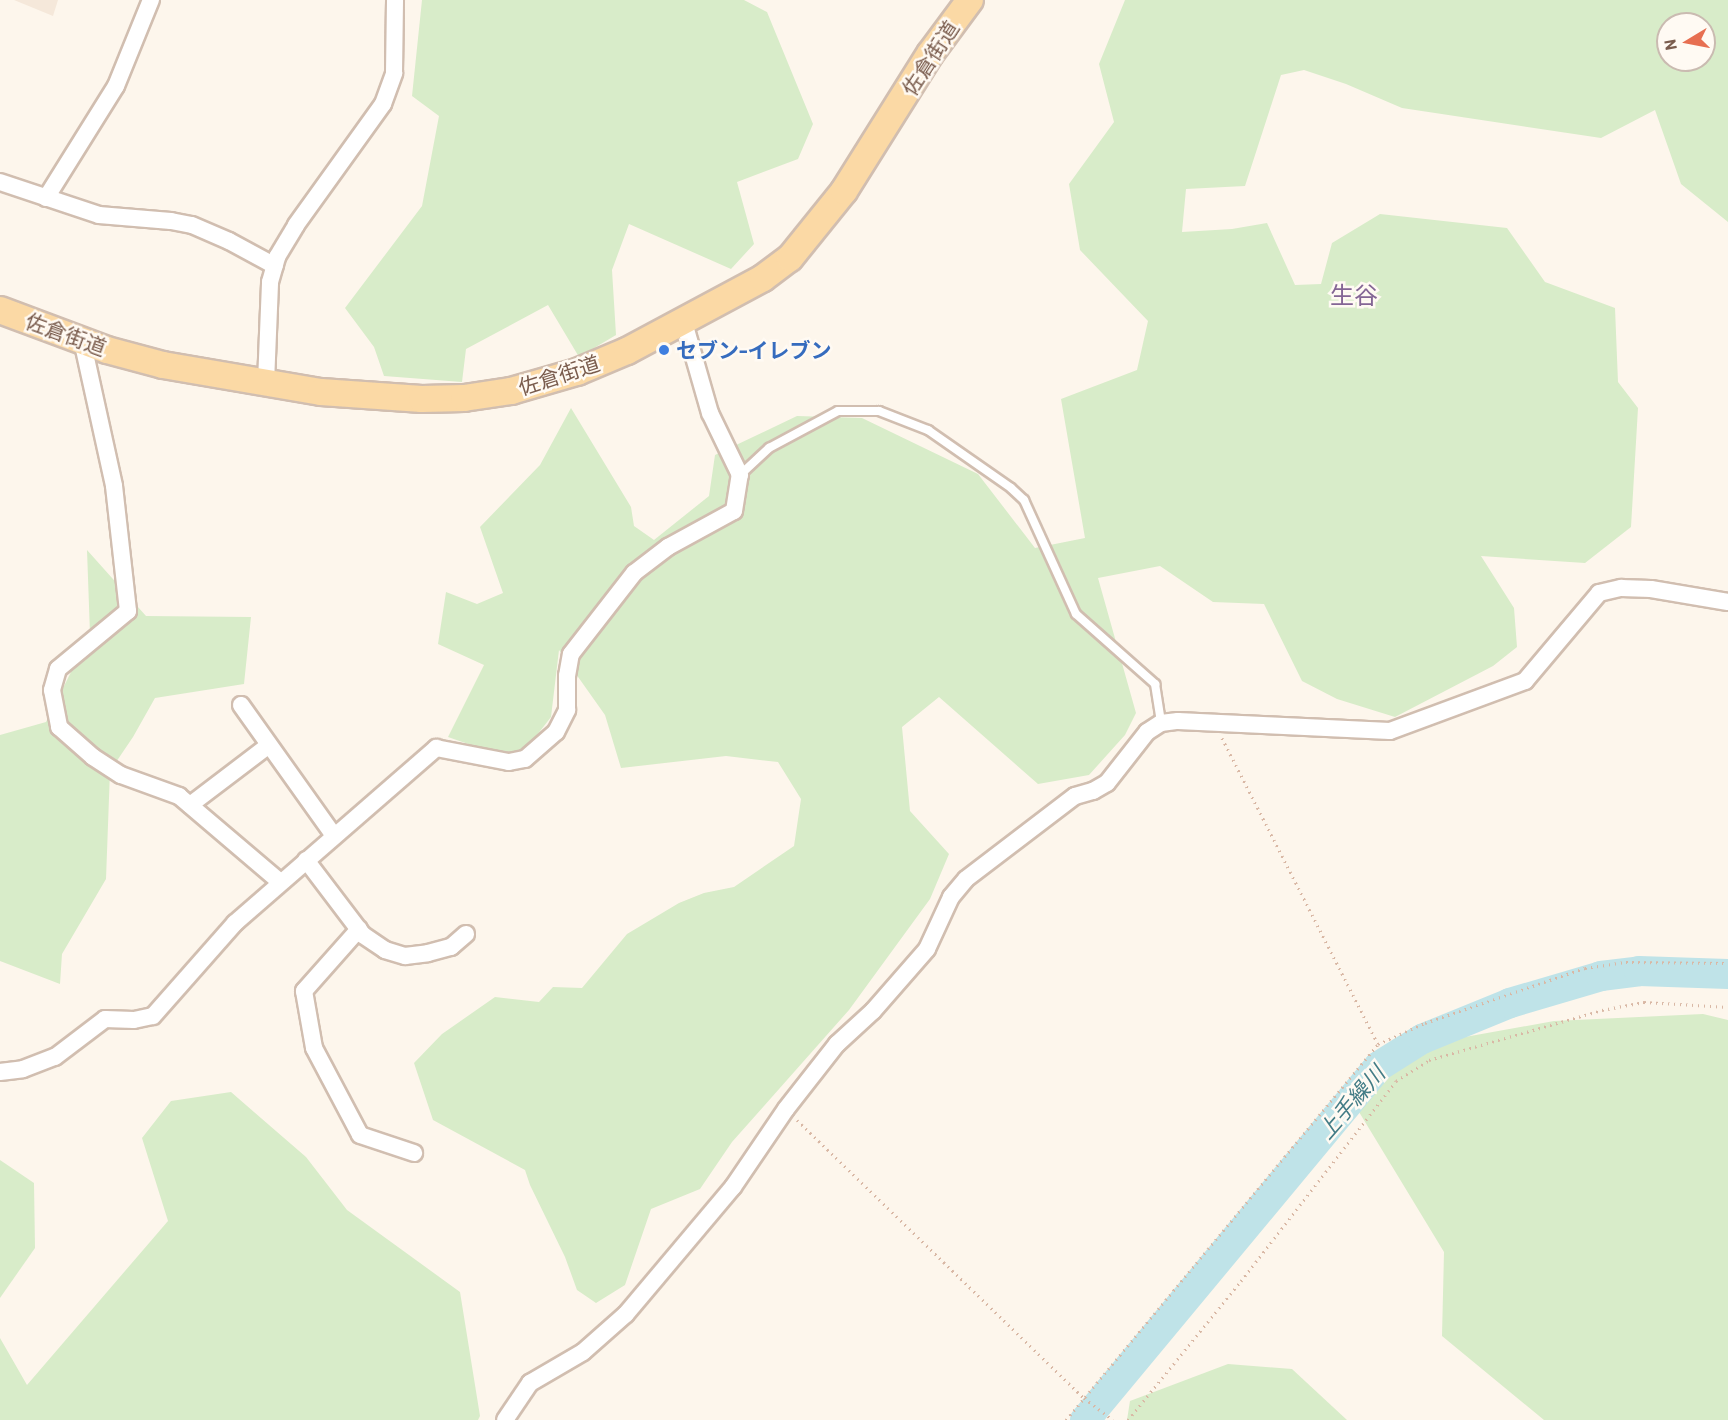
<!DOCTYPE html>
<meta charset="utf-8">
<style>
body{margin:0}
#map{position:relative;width:1728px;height:1420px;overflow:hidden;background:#fdf6ec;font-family:Barlow,"Noto Sans JP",sans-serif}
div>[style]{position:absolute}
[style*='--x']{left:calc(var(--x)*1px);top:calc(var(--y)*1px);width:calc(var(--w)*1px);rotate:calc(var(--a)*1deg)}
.residential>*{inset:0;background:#f5e8da}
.green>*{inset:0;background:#d8ecc9}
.river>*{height:30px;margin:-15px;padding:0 15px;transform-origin:15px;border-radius:15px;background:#bfe3e8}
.path>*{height:3px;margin-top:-1.5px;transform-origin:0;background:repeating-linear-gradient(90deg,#d9b8a5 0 1.5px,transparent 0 6px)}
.roads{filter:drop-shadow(2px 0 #d1beb0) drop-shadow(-2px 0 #d1beb0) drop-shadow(0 2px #d1beb0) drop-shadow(0 -2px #d1beb0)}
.service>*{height:8px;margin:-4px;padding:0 4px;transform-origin:4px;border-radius:4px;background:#fff}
.minor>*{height:16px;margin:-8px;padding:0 8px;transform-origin:8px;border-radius:8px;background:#fff}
.primary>*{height:26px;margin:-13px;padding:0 13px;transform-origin:13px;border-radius:13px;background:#fbd9a5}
.dots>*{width:16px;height:16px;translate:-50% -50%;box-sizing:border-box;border:3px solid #fffaf3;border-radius:50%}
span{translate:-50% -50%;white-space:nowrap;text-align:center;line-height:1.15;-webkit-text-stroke:5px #fffaf3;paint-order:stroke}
.street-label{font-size:21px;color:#7a5c4d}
.shop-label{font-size:21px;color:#366cbe;font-weight:700}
.left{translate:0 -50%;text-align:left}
.water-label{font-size:22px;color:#437c86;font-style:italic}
.quarter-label{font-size:24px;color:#846695}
.north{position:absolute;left:1656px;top:12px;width:60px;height:60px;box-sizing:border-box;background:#fffaf3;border:2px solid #cabbb1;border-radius:50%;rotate:260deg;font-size:16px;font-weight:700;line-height:24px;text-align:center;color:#7a5c4d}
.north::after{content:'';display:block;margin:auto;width:21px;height:27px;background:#e76f51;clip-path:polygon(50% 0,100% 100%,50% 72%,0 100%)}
</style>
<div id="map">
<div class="residential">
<i style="clip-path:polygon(14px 0,58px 0,53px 16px)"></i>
</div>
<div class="green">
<i style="clip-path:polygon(422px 0,744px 0,767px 12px,813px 124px,798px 159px,737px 182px,754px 244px,731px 269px,629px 224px,612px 270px,616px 335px,579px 357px,548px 305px,466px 349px,462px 382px,384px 376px,374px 347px,345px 308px,422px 206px,439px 116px,412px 96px)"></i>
<i style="clip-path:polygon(evenodd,1125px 0,1728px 0,1728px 222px,1681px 184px,1655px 110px,1601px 138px,1402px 108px,1346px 84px,1304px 70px,1281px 75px,1245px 186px,1186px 189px,1182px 232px,1232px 229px,1267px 223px,1295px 285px,1321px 284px,1332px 243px,1380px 214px,1507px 228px,1545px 282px,1615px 308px,1618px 382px,1638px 408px,1631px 527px,1585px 563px,1481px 556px,1514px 608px,1517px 647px,1493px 666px,1395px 717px,1337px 699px,1302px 681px,1264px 604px,1213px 602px,1160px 566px,1098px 578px,1136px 713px,1125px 735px,1089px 775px,1038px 784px,939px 697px,902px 727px,910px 811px,949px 854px,930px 899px,849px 1010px,732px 1142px,700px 1189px,651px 1209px,625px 1285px,596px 1303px,577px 1290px,565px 1257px,530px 1185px,525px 1170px,433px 1120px,414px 1063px,442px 1034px,495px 997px,539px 1002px,553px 987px,582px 988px,627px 934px,679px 903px,704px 893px,734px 887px,794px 846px,801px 799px,778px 762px,726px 756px,621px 768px,605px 715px,559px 650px,551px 717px,523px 753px,497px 754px,448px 737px,484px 665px,438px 644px,446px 592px,477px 604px,503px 593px,480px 527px,540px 465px,571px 408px,631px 507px,634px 526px,654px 540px,709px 496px,715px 455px,797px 416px,862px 418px,978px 474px,1035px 548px,1085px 538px,1061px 399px,1137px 370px,1148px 321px,1080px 250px,1069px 184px,1114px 122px,1099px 64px,1125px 0,1668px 24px,1704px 24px,1704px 60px,1668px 60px,1668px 24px)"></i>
<i style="clip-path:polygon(87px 550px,146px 616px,251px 617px,244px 684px,155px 698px,133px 737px,110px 771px,106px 879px,62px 954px,60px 984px,0 961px,0 735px,46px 722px,90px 634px)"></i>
<i style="clip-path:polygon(1703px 1014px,1728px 1020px,1728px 1420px,1544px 1420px,1442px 1336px,1444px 1252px,1356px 1107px,1426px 1044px,1554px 1021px)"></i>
<i style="clip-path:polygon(231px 1092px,306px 1157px,347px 1210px,460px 1292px,480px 1416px,478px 1420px,0 1420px,0 1338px,27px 1385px,168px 1221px,142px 1138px,171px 1101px)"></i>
<i style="clip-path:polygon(0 1160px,34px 1183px,35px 1248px,0 1298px)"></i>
<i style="clip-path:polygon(1228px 1364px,1292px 1369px,1347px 1420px,1127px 1420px,1130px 1401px)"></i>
</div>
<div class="river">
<i style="--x:1085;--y:1420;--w:460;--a:-50.3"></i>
<i style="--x:1379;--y:1066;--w:51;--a:-32.1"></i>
<i style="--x:1422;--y:1039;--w:95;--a:-22.2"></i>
<i style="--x:1510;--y:1003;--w:95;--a:-16.5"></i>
<i style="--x:1601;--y:976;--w:38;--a:-7"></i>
<i style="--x:1639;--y:971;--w:89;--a:1.9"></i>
</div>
<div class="path">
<i style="--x:1222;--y:738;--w:343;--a:63"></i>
<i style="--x:797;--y:1120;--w:400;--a:44.1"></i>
<i style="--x:1084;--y:1398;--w:36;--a:37"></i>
<i style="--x:1066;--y:1420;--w:489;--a:-50.3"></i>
<i style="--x:1378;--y:1044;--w:51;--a:-24.1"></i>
<i style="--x:1425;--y:1023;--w:169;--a:-19"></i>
<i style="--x:1585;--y:968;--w:41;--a:-8.3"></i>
<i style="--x:1626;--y:962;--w:102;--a:0.6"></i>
<i style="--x:1128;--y:1420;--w:179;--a:-50.9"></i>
<i style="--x:1241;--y:1281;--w:253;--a:-52.2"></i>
<i style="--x:1396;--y:1081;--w:39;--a:-32"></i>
<i style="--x:1429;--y:1060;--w:180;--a:-16.1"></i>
<i style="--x:1602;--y:1010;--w:43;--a:-10.8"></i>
<i style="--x:1644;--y:1002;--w:84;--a:3.4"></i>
</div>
<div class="roads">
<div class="service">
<i style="--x:740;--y:475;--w:40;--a:-43"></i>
<i style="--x:769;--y:448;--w:78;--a:-28.2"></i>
<i style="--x:838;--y:411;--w:41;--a:0"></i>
<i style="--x:879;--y:411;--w:53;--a:21.2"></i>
<i style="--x:928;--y:430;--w:101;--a:34.9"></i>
<i style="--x:1011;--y:488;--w:18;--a:43"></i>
<i style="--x:1024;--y:500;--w:125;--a:65.5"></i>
<i style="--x:1076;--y:614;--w:106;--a:41.5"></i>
<i style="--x:1155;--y:684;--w:39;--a:81"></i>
</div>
<div class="minor">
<i style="--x:0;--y:182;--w:104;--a:18.4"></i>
<i style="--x:99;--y:215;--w:72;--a:4.8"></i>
<i style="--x:171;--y:221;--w:21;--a:11"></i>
<i style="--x:192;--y:225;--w:40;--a:23.4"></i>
<i style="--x:229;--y:241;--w:52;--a:28.5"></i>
<i style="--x:46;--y:198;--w:132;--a:-58"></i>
<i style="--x:116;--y:86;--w:93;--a:-67.9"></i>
<i style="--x:82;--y:340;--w:149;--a:77.6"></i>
<i style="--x:114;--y:486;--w:126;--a:83.6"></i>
<i style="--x:128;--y:611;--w:91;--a:140.4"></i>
<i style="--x:58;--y:669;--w:22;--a:106"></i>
<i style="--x:52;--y:690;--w:38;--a:79"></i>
<i style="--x:59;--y:727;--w:45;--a:41.4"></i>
<i style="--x:93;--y:757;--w:33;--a:33"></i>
<i style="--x:121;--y:775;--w:62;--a:19.9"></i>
<i style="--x:179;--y:796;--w:133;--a:40.4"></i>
<i style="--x:266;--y:383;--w:101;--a:-87.7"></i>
<i style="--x:270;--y:282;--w:26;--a:-74"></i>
<i style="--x:277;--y:257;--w:37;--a:-59"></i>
<i style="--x:296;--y:225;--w:149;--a:-54.3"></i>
<i style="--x:383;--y:104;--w:33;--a:-70"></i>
<i style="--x:394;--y:73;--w:73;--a:-89.2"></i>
<i style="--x:241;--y:705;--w:161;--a:54.6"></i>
<i style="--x:190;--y:805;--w:99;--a:-37.2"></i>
<i style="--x:306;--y:860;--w:94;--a:52.8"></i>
<i style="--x:363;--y:935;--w:27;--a:34"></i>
<i style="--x:385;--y:950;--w:21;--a:17"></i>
<i style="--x:405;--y:956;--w:23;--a:-7"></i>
<i style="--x:428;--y:953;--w:24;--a:-15"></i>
<i style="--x:451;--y:947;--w:20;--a:-41"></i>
<i style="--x:359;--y:929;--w:83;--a:131.6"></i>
<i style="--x:304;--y:991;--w:58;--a:80"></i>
<i style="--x:314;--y:1048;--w:98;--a:62.1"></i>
<i style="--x:360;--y:1135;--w:57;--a:18.4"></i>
<i style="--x:0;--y:1072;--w:23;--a:-7"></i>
<i style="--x:23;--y:1069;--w:34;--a:-21"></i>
<i style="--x:55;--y:1057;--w:63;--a:-37.2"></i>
<i style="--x:105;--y:1019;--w:29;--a:2"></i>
<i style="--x:134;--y:1020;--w:19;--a:-12"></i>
<i style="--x:153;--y:1016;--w:124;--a:-48.6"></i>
<i style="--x:235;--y:923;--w:267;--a:-41"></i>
<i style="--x:436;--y:748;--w:74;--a:10.9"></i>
<i style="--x:509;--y:762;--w:16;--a:-11"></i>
<i style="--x:525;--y:759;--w:41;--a:-41.1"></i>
<i style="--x:556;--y:732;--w:25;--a:-63"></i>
<i style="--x:567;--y:710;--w:34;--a:-90"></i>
<i style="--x:567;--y:676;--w:22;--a:-80"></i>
<i style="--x:571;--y:654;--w:103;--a:-52.1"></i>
<i style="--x:634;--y:573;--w:43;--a:-37.4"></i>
<i style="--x:668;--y:547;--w:75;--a:-28.6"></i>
<i style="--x:734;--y:511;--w:36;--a:-81"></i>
<i style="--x:740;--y:475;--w:69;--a:-115.8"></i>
<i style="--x:710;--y:413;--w:98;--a:-106"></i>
<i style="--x:505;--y:1420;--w:45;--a:-56"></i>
<i style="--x:530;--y:1383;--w:61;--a:-30.3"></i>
<i style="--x:583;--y:1352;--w:57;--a:-41.5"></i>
<i style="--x:626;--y:1314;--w:166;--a:-49.9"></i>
<i style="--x:733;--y:1187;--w:94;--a:-55.8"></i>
<i style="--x:786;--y:1109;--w:83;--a:-51.9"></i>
<i style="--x:837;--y:1044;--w:49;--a:-42.5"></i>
<i style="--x:873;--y:1011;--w:82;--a:-48.9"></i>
<i style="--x:927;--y:949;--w:57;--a:-65.2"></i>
<i style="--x:951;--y:897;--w:23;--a:-50"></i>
<i style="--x:966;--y:879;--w:137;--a:-37.3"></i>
<i style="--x:1075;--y:796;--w:19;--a:-16"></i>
<i style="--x:1093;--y:791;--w:16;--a:-30"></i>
<i style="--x:1107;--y:783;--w:65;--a:-51.9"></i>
<i style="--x:1147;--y:732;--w:17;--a:-33"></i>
<i style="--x:1161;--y:723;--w:17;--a:-7"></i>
<i style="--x:1178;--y:721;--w:212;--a:2.7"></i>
<i style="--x:1390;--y:731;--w:144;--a:-20.3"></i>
<i style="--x:1525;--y:681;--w:115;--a:-49.9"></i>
<i style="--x:1599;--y:593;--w:23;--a:-13"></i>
<i style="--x:1621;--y:588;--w:30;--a:2"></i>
<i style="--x:1651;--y:589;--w:78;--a:9.6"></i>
</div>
<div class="primary">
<i style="--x:0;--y:310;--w:114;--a:20.5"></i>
<i style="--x:107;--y:350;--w:58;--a:15"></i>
<i style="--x:163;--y:365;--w:160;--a:9.7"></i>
<i style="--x:321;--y:392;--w:101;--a:4"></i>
<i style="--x:422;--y:399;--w:42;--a:-1.4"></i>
<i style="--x:464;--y:398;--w:48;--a:-8.5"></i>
<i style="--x:511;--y:391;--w:69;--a:-16.1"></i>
<i style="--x:577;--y:372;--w:54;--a:-22.8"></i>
<i style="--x:627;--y:351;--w:154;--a:-28.2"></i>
<i style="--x:763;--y:278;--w:34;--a:-37"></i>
<i style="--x:790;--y:258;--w:86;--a:-51.1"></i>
<i style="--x:844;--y:191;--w:162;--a:-57.9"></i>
<i style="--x:930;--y:54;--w:67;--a:-53.5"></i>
</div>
</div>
<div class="dots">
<i style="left:664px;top:350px;background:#3f7fe0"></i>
</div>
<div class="street-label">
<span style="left:930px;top:58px;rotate:-57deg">佐倉街道</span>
<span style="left:66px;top:334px;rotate:20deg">佐倉街道</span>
<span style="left:559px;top:375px;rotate:-18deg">佐倉街道</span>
</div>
<div class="shop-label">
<span class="left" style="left:676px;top:350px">セブン-イレブン</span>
</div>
<div class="water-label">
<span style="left:1351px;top:1102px;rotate:-49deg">上手繰川</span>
</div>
<div class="quarter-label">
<span style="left:1354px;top:295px">生谷</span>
</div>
<div class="north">N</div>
</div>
